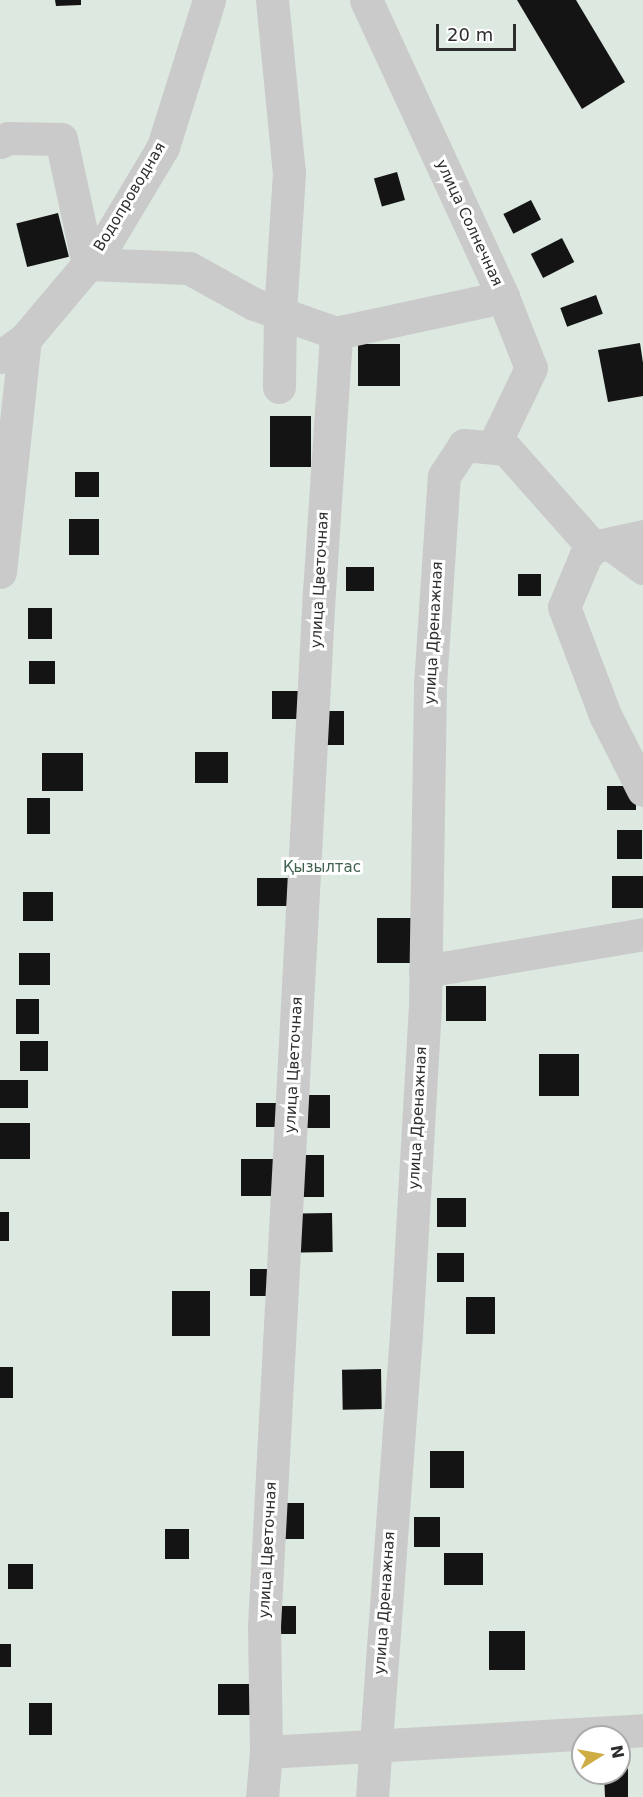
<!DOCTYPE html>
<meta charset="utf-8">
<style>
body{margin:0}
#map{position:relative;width:643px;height:1797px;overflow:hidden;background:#fff;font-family:"DejaVu Sans",sans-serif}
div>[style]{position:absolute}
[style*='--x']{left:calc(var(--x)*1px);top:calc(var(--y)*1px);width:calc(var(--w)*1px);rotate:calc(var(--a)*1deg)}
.green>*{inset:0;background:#dce8e0}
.building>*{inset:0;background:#141414;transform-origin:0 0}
.minor>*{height:33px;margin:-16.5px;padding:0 16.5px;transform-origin:16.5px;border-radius:16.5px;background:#cacaca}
span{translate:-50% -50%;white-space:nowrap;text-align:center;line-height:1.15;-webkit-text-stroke:6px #fff;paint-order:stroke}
.street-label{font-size:15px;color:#2d2d2d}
.park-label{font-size:15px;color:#40624d}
.north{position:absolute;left:571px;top:1725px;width:60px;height:60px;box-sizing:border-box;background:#fff;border:2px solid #ababab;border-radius:50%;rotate:79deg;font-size:16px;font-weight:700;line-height:24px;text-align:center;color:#2d2d2d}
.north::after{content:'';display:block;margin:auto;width:21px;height:27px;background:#ceae44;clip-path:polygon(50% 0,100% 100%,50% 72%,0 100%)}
.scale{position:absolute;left:436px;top:24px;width:80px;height:27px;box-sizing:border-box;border:3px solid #2d2d2d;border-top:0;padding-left:8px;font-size:18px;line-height:21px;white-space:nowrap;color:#2d2d2d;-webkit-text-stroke:4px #fff;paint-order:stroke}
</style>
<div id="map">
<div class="green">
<i style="clip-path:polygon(evenodd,0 0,643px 0,643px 1797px,0 1797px,0 0,583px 1737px,619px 1737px,619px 1773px,583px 1773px,583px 1737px)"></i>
</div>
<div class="building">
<i style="clip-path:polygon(55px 0,81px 0,81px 5px,56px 6px)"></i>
<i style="clip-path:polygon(517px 0,576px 0,625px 82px,582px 109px)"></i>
<i style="left:397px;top:172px;width:29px;height:24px;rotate:74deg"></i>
<i style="left:531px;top:200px;width:22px;height:31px;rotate:63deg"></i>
<i style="left:58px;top:213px;width:45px;height:43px;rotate:76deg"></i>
<i style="left:562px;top:238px;width:27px;height:35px;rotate:63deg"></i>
<i style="left:596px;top:295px;width:20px;height:38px;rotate:70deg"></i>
<i style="clip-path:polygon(640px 343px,643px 363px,643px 396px,608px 402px,598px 350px)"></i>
<i style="left:358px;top:344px;width:42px;height:42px"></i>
<i style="left:270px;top:416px;width:41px;height:51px"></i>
<i style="left:75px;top:472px;width:24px;height:25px"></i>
<i style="left:69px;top:519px;width:30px;height:36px"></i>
<i style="left:346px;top:567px;width:28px;height:24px"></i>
<i style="left:518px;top:574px;width:23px;height:22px"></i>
<i style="left:28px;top:608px;width:24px;height:31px"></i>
<i style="left:29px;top:661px;width:26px;height:23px"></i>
<i style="left:299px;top:691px;width:28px;height:27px;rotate:90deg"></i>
<i style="left:319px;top:711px;width:25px;height:34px"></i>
<i style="left:228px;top:752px;width:31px;height:33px;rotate:90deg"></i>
<i style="left:42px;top:753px;width:41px;height:38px"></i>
<i style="left:607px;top:786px;width:29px;height:24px"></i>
<i style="left:27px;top:798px;width:23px;height:36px"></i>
<i style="left:617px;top:830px;width:25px;height:29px"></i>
<i style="left:612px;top:876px;width:31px;height:32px"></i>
<i style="left:257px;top:878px;width:34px;height:28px"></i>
<i style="left:23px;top:892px;width:30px;height:29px"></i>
<i style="left:377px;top:918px;width:41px;height:45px"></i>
<i style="left:50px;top:953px;width:32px;height:31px;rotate:90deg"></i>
<i style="left:446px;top:986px;width:40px;height:35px"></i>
<i style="left:16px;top:999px;width:23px;height:35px"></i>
<i style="left:20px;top:1041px;width:28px;height:30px"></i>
<i style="left:539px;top:1054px;width:40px;height:42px"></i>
<i style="left:0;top:1080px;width:28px;height:28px"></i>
<i style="left:301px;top:1095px;width:29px;height:33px"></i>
<i style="left:279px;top:1103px;width:24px;height:23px;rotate:90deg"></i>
<i style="left:30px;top:1123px;width:36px;height:30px;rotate:90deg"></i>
<i style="left:301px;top:1155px;width:23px;height:42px"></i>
<i style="left:241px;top:1159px;width:34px;height:37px"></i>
<i style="left:437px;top:1198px;width:29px;height:29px"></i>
<i style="left:0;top:1212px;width:9px;height:29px"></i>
<i style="left:332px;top:1213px;width:39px;height:33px;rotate:89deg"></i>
<i style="left:437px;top:1253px;width:27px;height:29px"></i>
<i style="left:250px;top:1269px;width:22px;height:27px"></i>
<i style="left:172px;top:1291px;width:38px;height:45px"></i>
<i style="left:466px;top:1297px;width:29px;height:37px"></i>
<i style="left:0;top:1367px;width:13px;height:31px"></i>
<i style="left:381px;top:1369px;width:40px;height:39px;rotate:89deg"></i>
<i style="left:430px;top:1451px;width:34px;height:37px"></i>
<i style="left:279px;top:1503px;width:25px;height:36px"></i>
<i style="left:414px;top:1517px;width:26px;height:30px"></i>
<i style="left:165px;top:1529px;width:24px;height:30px"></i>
<i style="left:483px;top:1553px;width:32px;height:39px;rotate:90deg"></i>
<i style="left:8px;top:1564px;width:25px;height:25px"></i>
<i style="left:296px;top:1606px;width:28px;height:22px;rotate:90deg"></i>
<i style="left:489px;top:1631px;width:36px;height:39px"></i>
<i style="left:0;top:1644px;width:11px;height:23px"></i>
<i style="left:253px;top:1684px;width:31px;height:35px;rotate:90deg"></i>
<i style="left:29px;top:1703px;width:23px;height:32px"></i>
<i style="clip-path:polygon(619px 1764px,628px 1764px,628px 1797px,605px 1797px,604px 1773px,619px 1773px)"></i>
</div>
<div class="minor">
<i style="--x:272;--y:0;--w:174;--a:84.4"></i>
<i style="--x:289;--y:173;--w:140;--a:93.7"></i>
<i style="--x:280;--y:313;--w:74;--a:90.8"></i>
<i style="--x:366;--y:0;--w:327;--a:65.2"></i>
<i style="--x:503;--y:297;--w:76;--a:68.5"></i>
<i style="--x:531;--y:368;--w:88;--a:115.7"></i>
<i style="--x:0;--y:142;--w:9;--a:-27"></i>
<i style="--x:8;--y:138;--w:53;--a:1.1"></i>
<i style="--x:61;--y:139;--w:128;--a:77.8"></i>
<i style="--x:88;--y:264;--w:101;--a:2.3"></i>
<i style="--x:189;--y:268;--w:74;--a:29"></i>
<i style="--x:254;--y:304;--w:87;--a:19.5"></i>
<i style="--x:336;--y:333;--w:171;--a:-12.2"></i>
<i style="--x:0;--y:357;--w:31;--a:-36"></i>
<i style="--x:25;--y:339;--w:124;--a:-49.9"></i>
<i style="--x:105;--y:244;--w:113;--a:-59.1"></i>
<i style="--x:163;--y:147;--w:154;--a:-72.6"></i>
<i style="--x:610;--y:544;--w:41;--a:36"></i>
<i style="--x:593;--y:547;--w:13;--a:129"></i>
<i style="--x:585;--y:557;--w:54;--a:112.8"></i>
<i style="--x:564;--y:607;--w:116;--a:69.2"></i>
<i style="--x:605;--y:715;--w:84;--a:63.1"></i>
<i style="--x:0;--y:572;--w:234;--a:-83.9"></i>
<i style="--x:425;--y:971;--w:221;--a:-9.6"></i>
<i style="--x:266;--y:1752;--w:378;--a:-3.3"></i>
<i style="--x:262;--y:1797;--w:45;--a:-84.9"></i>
<i style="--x:266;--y:1752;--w:126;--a:-90.9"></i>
<i style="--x:264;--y:1626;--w:1035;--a:-86.96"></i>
<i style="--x:319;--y:592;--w:260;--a:-86.2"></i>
<i style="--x:372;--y:1797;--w:463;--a:-85.8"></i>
<i style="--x:406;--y:1335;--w:331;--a:-86.7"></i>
<i style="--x:425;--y:1005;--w:320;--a:-89.1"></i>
<i style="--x:430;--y:685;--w:209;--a:-86.2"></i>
<i style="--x:444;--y:476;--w:37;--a:-57"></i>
<i style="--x:464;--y:445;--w:42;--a:5.4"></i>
<i style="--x:506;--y:449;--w:131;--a:48.4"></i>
<i style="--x:593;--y:547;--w:51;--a:-12.4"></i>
</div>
<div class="street-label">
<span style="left:130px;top:197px;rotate:-59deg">Водопроводная</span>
<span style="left:469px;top:223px;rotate:65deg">улица Солнечная</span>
<span style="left:320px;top:580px;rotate:-87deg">улица Цветочная</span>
<span style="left:434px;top:633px;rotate:-87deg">улица Дренажная</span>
<span style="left:294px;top:1065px;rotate:-87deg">улица Цветочная</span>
<span style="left:418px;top:1118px;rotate:-87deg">улица Дренажная</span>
<span style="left:268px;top:1550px;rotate:-87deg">улица Цветочная</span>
<span style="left:385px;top:1603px;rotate:-86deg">улица Дренажная</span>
</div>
<div class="park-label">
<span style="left:322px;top:868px">Қызылтас</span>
</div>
<div class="north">N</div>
<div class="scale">20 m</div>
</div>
